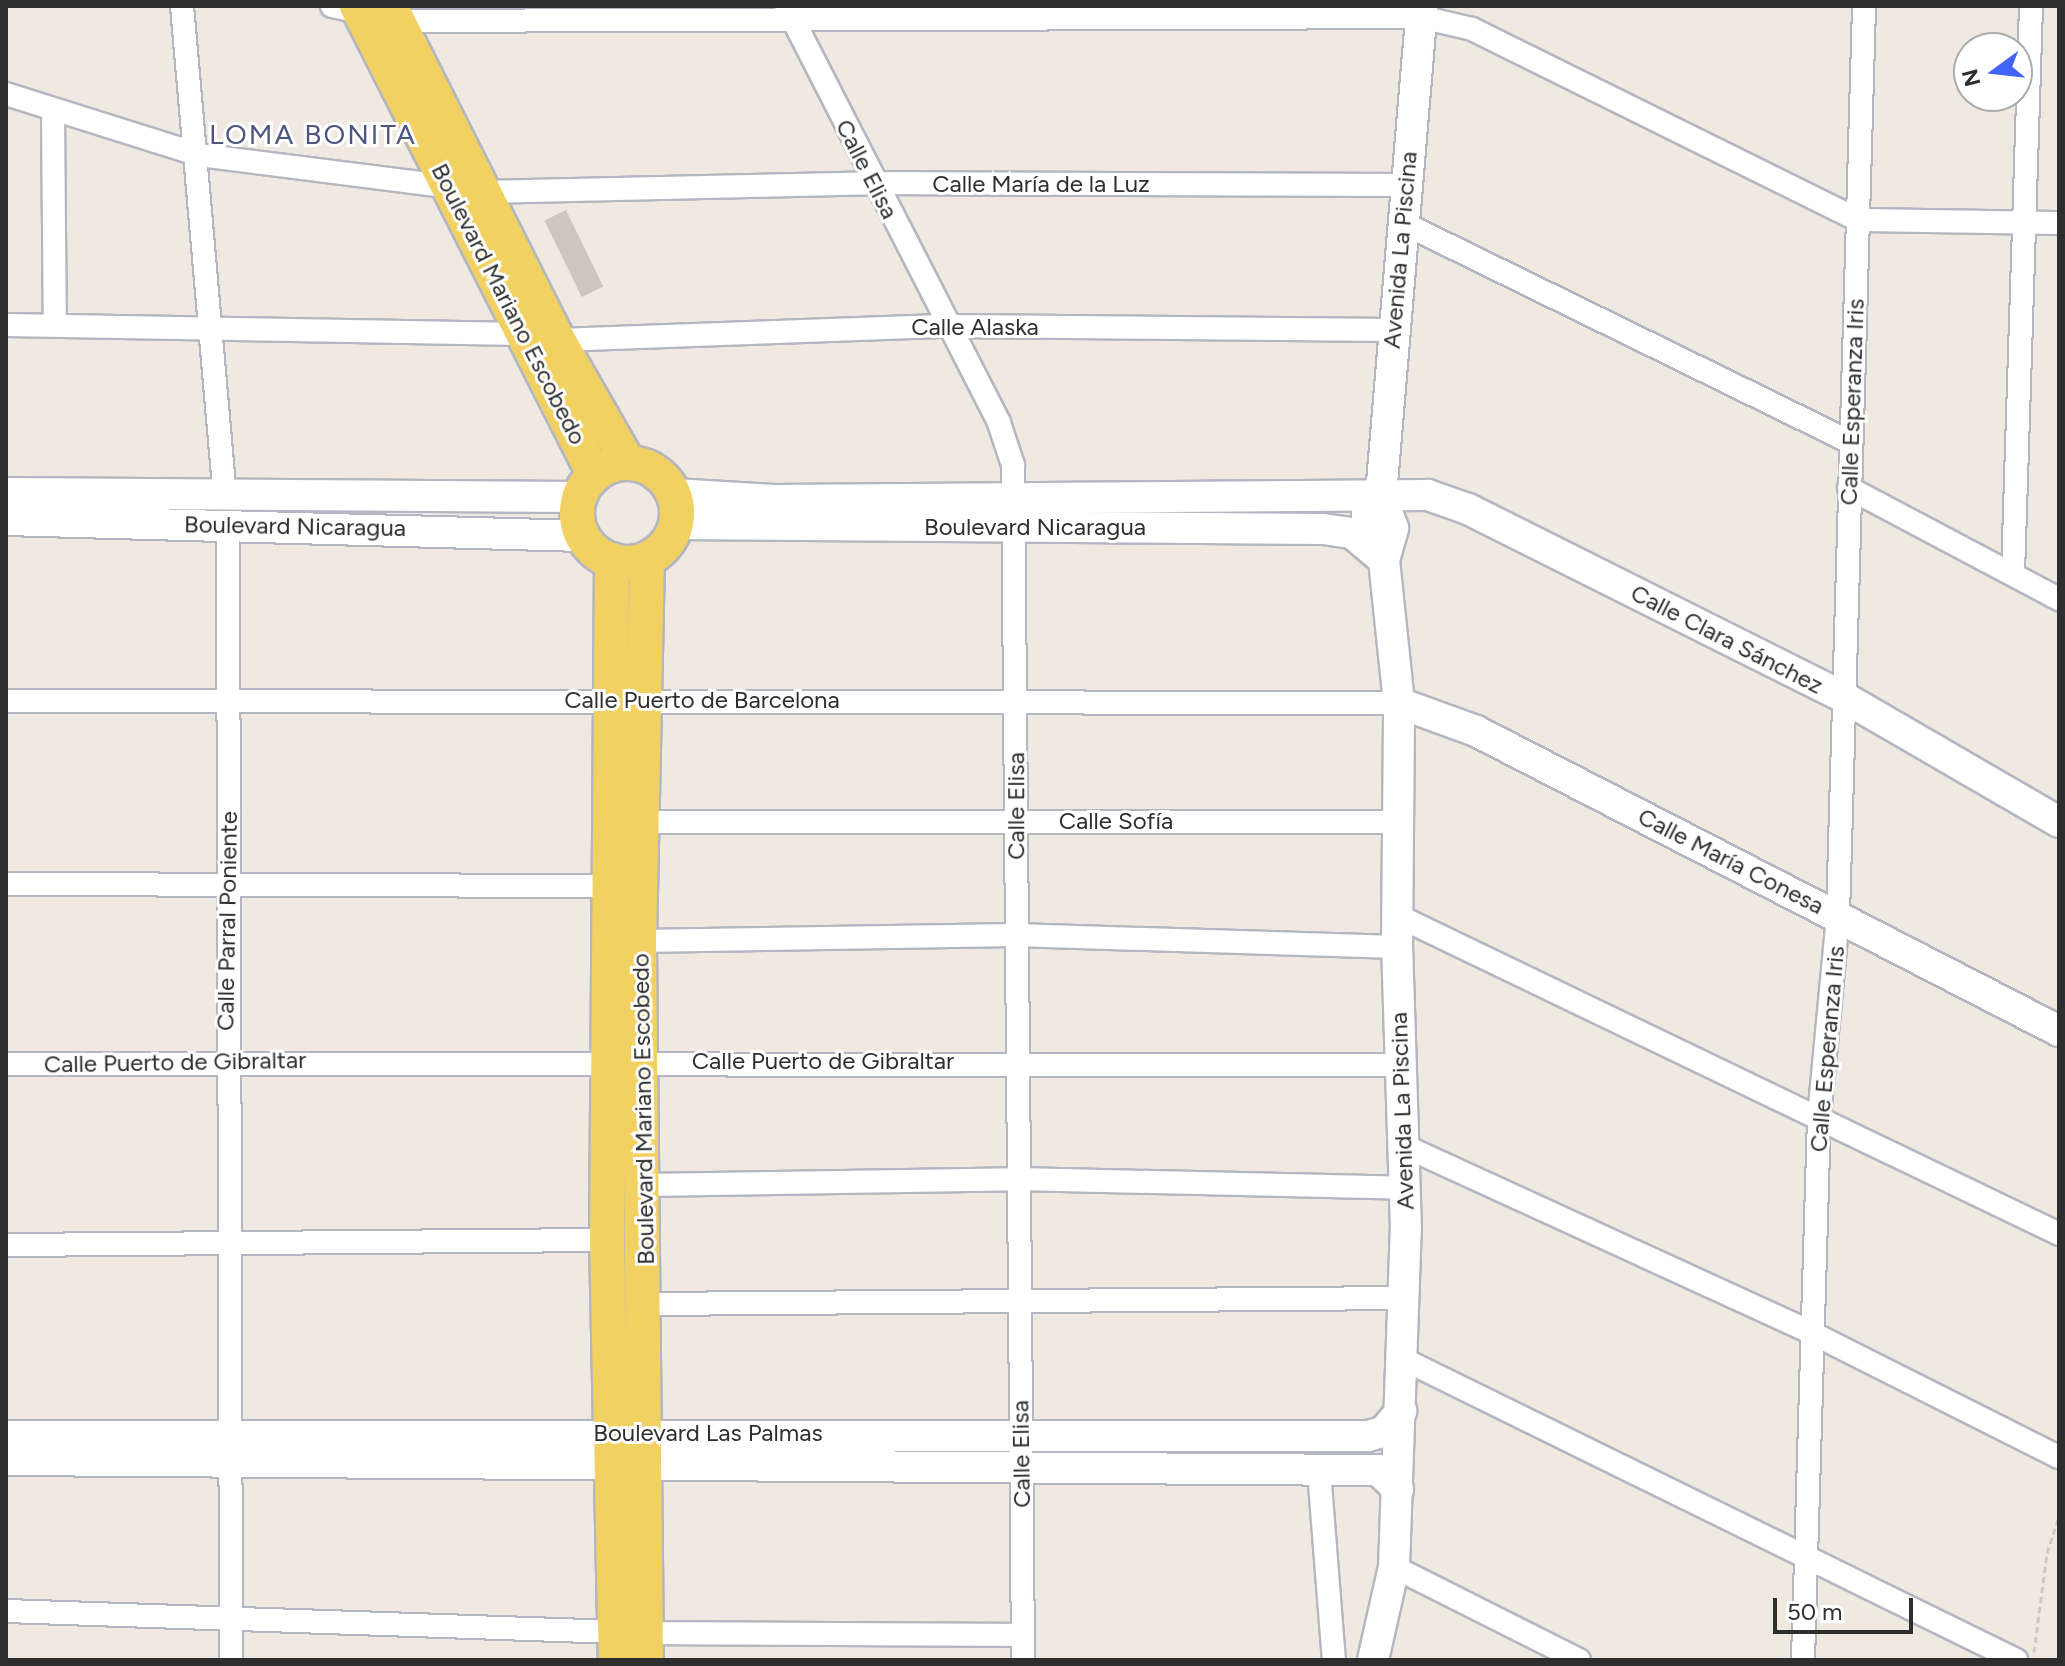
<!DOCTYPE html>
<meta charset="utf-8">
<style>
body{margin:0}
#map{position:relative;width:2065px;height:1666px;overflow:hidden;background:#efe9e1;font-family:Figtree,sans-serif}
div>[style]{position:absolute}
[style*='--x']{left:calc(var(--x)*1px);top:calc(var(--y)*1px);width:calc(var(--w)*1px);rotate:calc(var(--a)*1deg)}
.building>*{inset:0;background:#cbc7bf;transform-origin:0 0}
.path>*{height:3px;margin-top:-1.5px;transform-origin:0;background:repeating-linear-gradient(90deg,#c9c9c9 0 6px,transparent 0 10px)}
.roads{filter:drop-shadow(2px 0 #b4b7c1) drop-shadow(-2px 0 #b4b7c1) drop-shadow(0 2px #b4b7c1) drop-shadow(0 -2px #b4b7c1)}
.street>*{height:22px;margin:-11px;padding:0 11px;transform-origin:11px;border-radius:11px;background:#fff}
.secondary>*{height:30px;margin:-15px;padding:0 15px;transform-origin:15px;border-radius:15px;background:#fff}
.primary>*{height:34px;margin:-17px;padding:0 17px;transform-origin:17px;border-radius:17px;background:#f2d163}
.primary>.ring{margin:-17px;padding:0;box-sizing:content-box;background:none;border:34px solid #f2d163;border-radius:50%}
span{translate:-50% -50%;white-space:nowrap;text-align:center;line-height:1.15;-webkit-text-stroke:6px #fff;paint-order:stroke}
.street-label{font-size:24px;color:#2e2e2e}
.quarter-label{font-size:28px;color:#4d5680;letter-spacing:2px}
.frame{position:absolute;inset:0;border:8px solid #2e2e2e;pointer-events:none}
.north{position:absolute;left:1953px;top:32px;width:80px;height:80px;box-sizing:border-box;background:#fff;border:2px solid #ababab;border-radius:50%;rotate:255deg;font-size:22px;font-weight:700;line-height:32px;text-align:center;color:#2e2e2e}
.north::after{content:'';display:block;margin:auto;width:28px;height:36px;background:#4264fb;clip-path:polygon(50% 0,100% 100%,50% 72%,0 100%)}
.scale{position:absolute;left:1773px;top:1598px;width:140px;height:36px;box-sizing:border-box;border:4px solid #2e2e2e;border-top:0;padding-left:10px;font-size:24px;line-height:28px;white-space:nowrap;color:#2e2e2e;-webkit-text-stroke:6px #fff;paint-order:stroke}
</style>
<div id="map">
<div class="building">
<i style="left:566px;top:210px;width:85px;height:24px;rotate:64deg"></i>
</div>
<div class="path">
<i style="--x:2034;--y:1652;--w:100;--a:-82.5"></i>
<i style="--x:2047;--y:1553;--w:39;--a:-72"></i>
</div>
<div class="roads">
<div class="street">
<i style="--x:182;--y:6;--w:491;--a:85"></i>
<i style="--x:332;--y:6;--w:29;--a:12"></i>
<i style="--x:786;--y:6;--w:468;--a:62.9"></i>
<i style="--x:999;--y:423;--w:44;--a:71.6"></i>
<i style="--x:1013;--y:465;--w:1195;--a:89.52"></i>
<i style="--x:397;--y:21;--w:1024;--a:-0.22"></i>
<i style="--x:1421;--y:17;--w:52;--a:13.2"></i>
<i style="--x:1472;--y:29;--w:432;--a:26.3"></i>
<i style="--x:1859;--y:220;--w:200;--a:0.9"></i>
<i style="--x:6;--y:94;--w:202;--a:17.5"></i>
<i style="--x:199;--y:155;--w:254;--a:7.2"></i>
<i style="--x:53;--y:114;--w:211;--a:89.5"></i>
<i style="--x:483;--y:192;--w:390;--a:-1.3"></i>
<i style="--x:873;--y:183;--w:533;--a:0.21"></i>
<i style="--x:1403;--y:223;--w:499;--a:26.1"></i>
<i style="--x:6;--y:325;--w:518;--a:1"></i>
<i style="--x:558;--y:340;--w:389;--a:-2.1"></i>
<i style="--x:947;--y:326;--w:445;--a:0.5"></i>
<i style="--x:1849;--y:488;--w:238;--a:27.9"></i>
<i style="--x:228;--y:526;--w:1134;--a:89.85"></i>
<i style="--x:2013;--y:573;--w:567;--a:-88.18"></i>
<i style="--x:6;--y:701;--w:1393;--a:0.08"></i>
<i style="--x:639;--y:822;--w:761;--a:0"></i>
<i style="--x:6;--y:884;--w:603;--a:0.19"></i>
<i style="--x:1398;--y:916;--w:734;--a:25.69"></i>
<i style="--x:639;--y:941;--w:376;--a:-0.9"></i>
<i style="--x:1015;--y:935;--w:382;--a:1.8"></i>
<i style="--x:6;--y:1064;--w:1395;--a:0.04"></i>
<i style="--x:1402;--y:1145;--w:451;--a:24.6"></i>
<i style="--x:1812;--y:1333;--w:276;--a:26.7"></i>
<i style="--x:645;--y:1185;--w:373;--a:-0.9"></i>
<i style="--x:1018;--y:1179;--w:386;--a:1.3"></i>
<i style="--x:6;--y:1245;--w:601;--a:-0.48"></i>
<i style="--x:646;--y:1304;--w:761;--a:-0.45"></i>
<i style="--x:1405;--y:1360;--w:681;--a:26.15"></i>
<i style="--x:1319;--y:1471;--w:190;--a:85.5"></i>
<i style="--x:1394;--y:1567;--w:207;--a:26.7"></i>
<i style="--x:6;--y:1611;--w:610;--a:1.97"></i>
<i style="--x:646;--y:1633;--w:376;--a:0.3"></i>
<i style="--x:1803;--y:1660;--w:543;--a:-88.31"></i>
<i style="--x:1819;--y:1117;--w:203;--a:-84.6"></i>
<i style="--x:1838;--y:915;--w:909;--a:-88.36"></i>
</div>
<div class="secondary">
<i style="--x:6;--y:493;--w:574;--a:0.4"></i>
<i style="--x:673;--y:494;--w:101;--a:3.4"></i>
<i style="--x:774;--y:500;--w:654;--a:-0.44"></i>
<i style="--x:1428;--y:495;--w:42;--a:19.3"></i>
<i style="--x:1468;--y:509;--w:422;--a:26.6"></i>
<i style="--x:1845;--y:698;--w:247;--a:30.1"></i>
<i style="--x:6;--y:520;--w:577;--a:1.59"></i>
<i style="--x:675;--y:524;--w:648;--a:0.44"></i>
<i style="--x:1323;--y:529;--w:29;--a:8"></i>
<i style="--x:1352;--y:533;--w:42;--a:40.2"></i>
<i style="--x:1384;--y:560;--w:33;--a:-74"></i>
<i style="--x:1393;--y:528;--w:35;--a:-110"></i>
<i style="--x:1399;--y:703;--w:82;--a:20"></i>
<i style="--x:1476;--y:731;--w:656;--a:27.23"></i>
<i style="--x:6;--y:1436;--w:1362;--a:0"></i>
<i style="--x:1368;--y:1436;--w:16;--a:-15"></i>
<i style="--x:1383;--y:1432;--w:28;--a:-49"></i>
<i style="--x:6;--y:1460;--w:1372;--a:0.42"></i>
<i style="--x:1378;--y:1470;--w:28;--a:44"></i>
<i style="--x:1373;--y:1660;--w:95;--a:-77.3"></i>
<i style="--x:1394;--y:1567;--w:337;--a:-88"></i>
<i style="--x:1406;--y:1230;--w:283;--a:-91.8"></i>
<i style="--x:1397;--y:947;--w:244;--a:-89.5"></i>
<i style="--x:1399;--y:703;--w:144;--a:-96"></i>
<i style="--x:1384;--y:560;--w:38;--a:-117"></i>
<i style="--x:1367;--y:526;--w:12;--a:-90"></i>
<i style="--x:1367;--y:514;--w:24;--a:-54"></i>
<i style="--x:1381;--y:495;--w:491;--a:-85.2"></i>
</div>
<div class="primary">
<i style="--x:357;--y:6;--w:525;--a:63.14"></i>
<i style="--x:390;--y:6;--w:374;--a:63.3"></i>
<i style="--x:558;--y:340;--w:141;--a:60.2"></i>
<i class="ring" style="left:577px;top:463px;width:66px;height:66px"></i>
<i style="--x:612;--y:560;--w:680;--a:90.42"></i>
<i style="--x:607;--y:1240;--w:420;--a:88.8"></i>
<i style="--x:646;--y:1660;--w:719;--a:-90.56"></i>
<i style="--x:639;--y:941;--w:382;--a:-88.8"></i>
</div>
</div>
<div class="street-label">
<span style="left:867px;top:169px;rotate:63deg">Calle Elisa</span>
<span style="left:1041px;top:184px">Calle María de la Luz</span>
<span style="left:1400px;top:250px;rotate:-85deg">Avenida La Piscina</span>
<span style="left:509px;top:304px;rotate:63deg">Boulevard Mariano Escobedo</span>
<span style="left:975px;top:327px">Calle Alaska</span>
<span style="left:1852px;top:402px;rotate:-88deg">Calle Esperanza Iris</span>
<span style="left:295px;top:526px;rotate:1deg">Boulevard Nicaragua</span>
<span style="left:1035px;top:527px">Boulevard Nicaragua</span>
<span style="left:1727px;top:639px;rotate:27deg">Calle Clara Sánchez</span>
<span style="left:702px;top:700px">Calle Puerto de Barcelona</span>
<span style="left:1016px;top:806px;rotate:-90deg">Calle Elisa</span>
<span style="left:1116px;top:821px">Calle Sofía</span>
<span style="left:1731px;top:861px;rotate:27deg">Calle María Conesa</span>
<span style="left:227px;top:921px;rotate:-89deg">Calle Parral Poniente</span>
<span style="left:1827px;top:1049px;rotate:-85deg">Calle Esperanza Iris</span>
<span style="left:823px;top:1061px">Calle Puerto de Gibraltar</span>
<span style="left:175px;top:1062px;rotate:-1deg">Calle Puerto de Gibraltar</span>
<span style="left:643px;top:1109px;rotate:-91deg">Boulevard Mariano Escobedo</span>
<span style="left:1402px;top:1111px;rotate:-92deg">Avenida La Piscina</span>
<span style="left:708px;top:1433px">Boulevard Las Palmas</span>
<span style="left:1021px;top:1454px;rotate:-91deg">Calle Elisa</span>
</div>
<div class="quarter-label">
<span style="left:313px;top:134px">LOMA BONITA</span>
</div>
<div class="frame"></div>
<div class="north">N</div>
<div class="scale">50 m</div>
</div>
